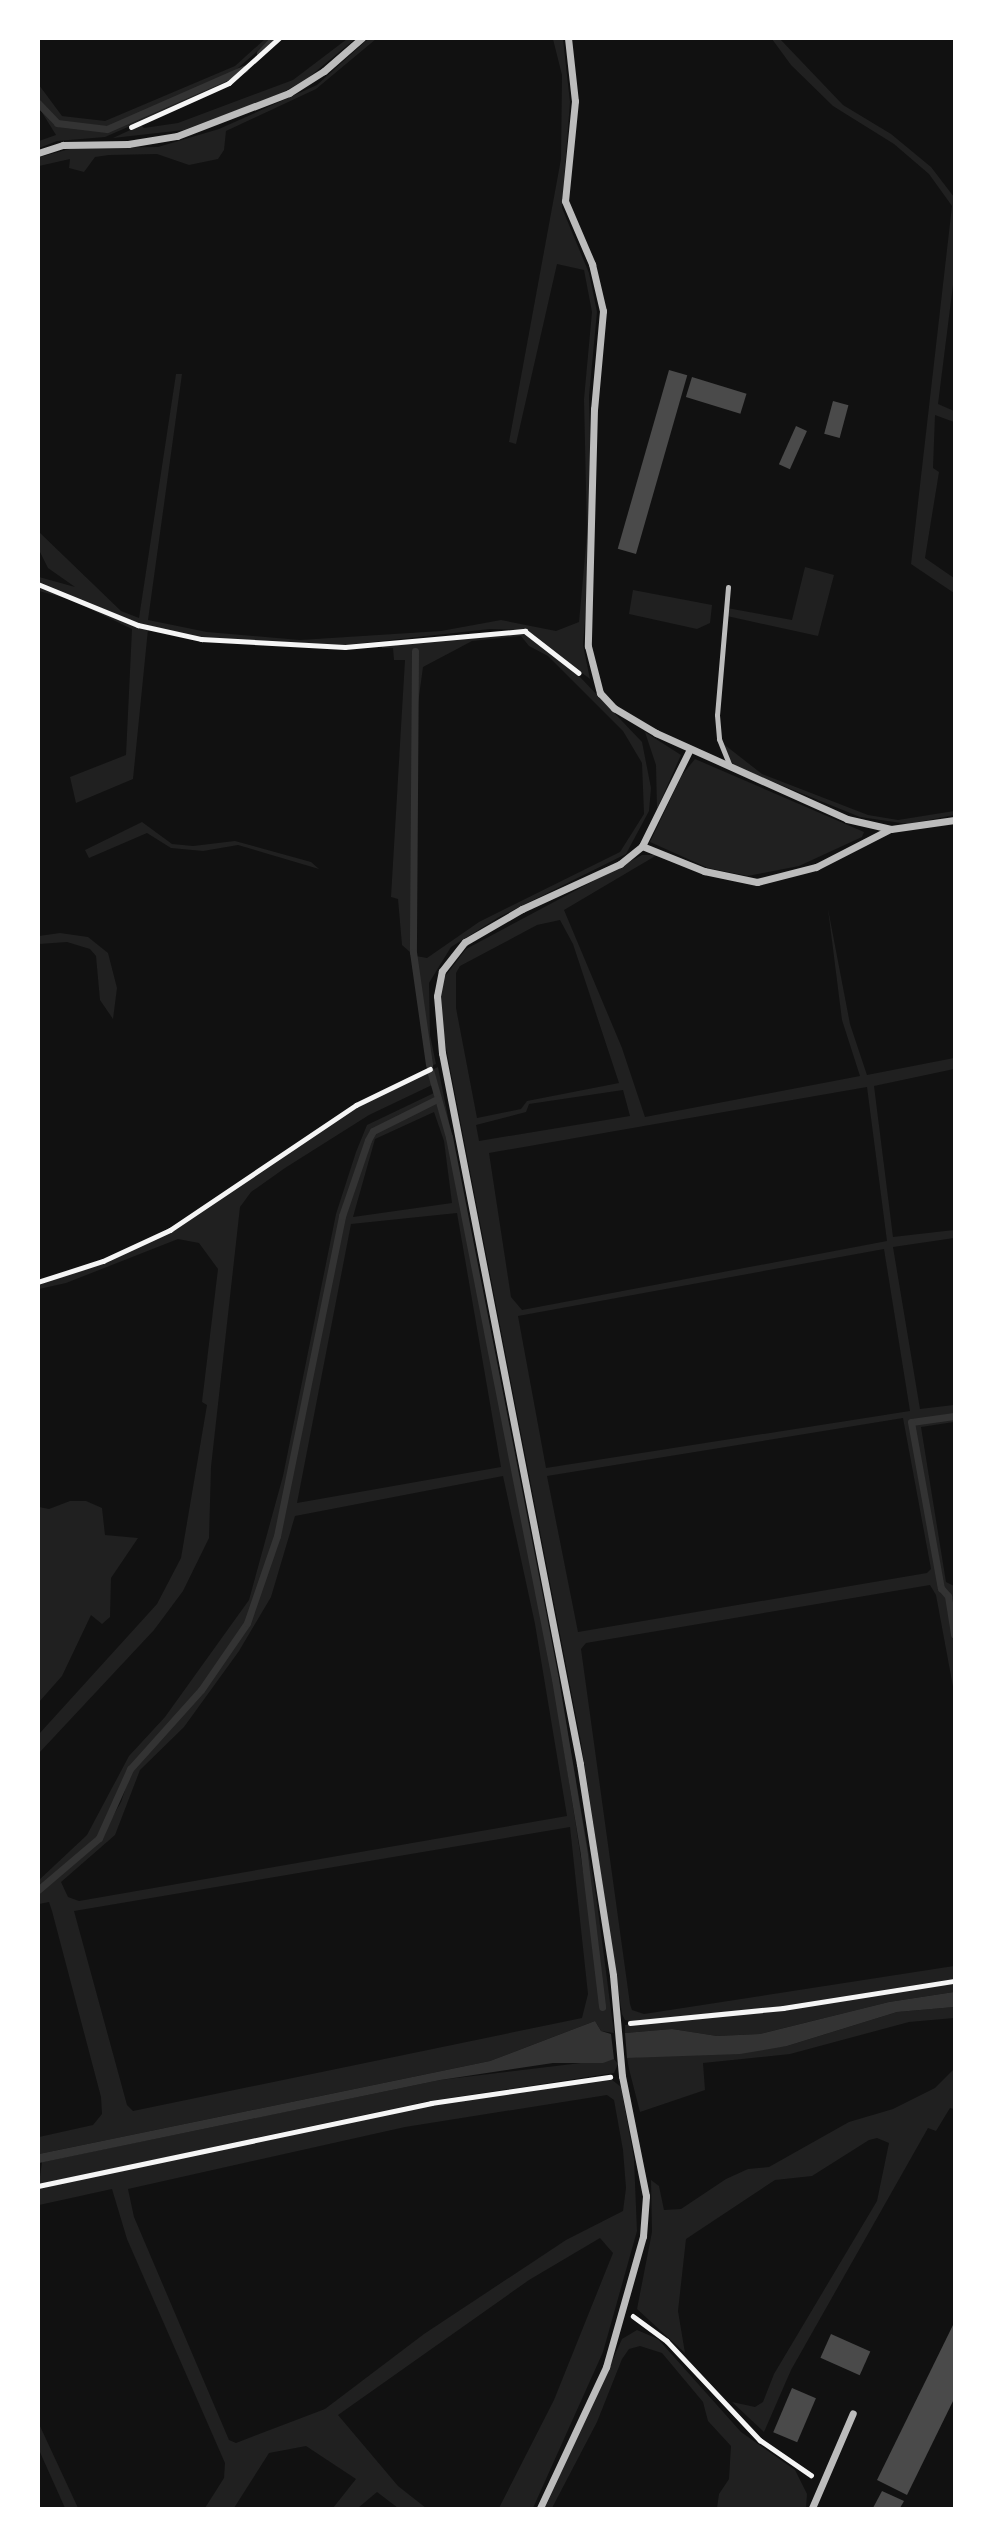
<!DOCTYPE html>
<style>
body{margin:0}
#map{position:relative;width:993px;height:2547px;overflow:hidden;background:#111;font-family:Poppins,sans-serif}
div>[style]{position:absolute}
[style*='--x']{left:calc(var(--x)*1px);top:calc(var(--y)*1px);width:calc(var(--w)*1px);rotate:calc(var(--a)*1deg)}
.green>*{inset:0;background:#202020}
.water>*{inset:0;background:#333}
.stream>*{height:7px;margin:-3.5px;padding:0 3.5px;transform-origin:3.5px;border-radius:3.5px;background:#333}
.building>*{inset:0;background:#4a4a4a;transform-origin:0 0}
.path>*{height:4.5px;margin:-2.25px;padding:0 2.25px;transform-origin:2.25px;border-radius:2.25px;background:#f5f5f5}
.service>*{height:5px;margin:-2.5px;padding:0 2.5px;transform-origin:2.5px;border-radius:2.5px;background:#bcbcbc}
.minor>*{height:7px;margin:-3.5px;padding:0 3.5px;transform-origin:3.5px;border-radius:3.5px;background:#bcbcbc}
span{translate:-50% -50%;white-space:nowrap;text-align:center;line-height:1.15;-webkit-text-stroke:6px #fff;paint-order:stroke}
.frame{position:absolute;inset:0;border:40px solid #fff;pointer-events:none}
</style>
<div id="map">
<div class="green">
<i style="clip-path:polygon(265px 39px,271px 39px,229px 76px,106px 127px,58px 121px,39px 100px,39px 85px,62px 116px,105px 121px,235px 66px)"></i>
<i style="clip-path:polygon(278px 39px,248px 68px,229px 83px,105px 137px,57px 141px,39px 148px,39px 141px,56px 135px,38px 106px,56px 125px,107px 131px,231px 78px)"></i>
<i style="clip-path:polygon(347px 39px,355px 39px,308px 78px,280px 94px,184px 130px,113px 138px,141px 125px,144px 128px,178px 123px,293px 80px)"></i>
<i style="clip-path:polygon(368px 39px,376px 39px,316px 89px,226px 131px,224px 150px,218px 159px,189px 165px,157px 154px,109px 155px,95px 157px,84px 172px,69px 168px,70px 159px,39px 166px,40px 157px,73px 148px,158px 147px,219px 129px,317px 85px)"></i>
<i style="clip-path:polygon(553px 39px,563px 39px,570px 102px,562px 208px,589px 273px,597px 312px,589px 396px,592px 531px,583px 645px,590px 679px,525px 630px,490px 629px,345px 645px,201px 638px,138px 623px,39px 582px,39px 577px,75px 587px,48px 568px,39px 550px,38px 531px,121px 611px,139px 618px,176px 374px,182px 374px,148px 620px,207px 632px,300px 640px,441px 631px,501px 620px,556px 631px,579px 622px,587px 534px,584px 399px,592px 312px,584px 270px,557px 264px,516px 444px,509px 442px,561px 159px,562px 75px)"></i>
<i style="clip-path:polygon(772px 39px,780px 39px,843px 105px,891px 134px,931px 167px,954px 197px,954px 277px,938px 404px,954px 411px,954px 422px,935px 415px,933px 468px,939px 472px,925px 558px,954px 578px,954px 593px,911px 564px,952px 206px,929px 174px,894px 144px,833px 106px,791px 65px)"></i>
<i style="clip-path:polygon(805px 567px,834px 575px,818px 636px,727px 616px,727px 608px,792px 620px)"></i>
<i style="clip-path:polygon(38px 586px,148px 629px,133px 779px,76px 803px,70px 777px,126px 755px,132px 629px,69px 599px,39px 591px)"></i>
<i style="clip-path:polygon(633px 590px,712px 605px,710px 623px,697px 629px,629px 614px)"></i>
<i style="clip-path:polygon(524px 633px,580px 677px,642px 742px,651px 788px,649px 811px,626px 854px,499px 917px,451px 947px,429px 983px,430px 1035px,436px 1064px,431px 1066px,416px 956px,427px 958px,479px 922px,620px 852px,644px 814px,642px 763px,623px 731px,548px 656px,529px 646px,521px 636px,472px 641px,423px 667px,417px 711px,417px 650px,413px 649px,411px 953px,402px 945px,398px 899px,391px 897px,405px 660px,394px 660px,393px 648px,382px 648px,381px 644px)"></i>
<i style="clip-path:polygon(645px 732px,681px 755px,657px 809px,656px 765px)"></i>
<i style="clip-path:polygon(721px 742px,762px 774px,868px 815px,898px 820px,954px 811px,954px 815px,908px 824px,860px 817px,737px 767px,727px 758px)"></i>
<i style="clip-path:polygon(695px 759px,864px 832px,862px 837px,799px 866px,748px 876px,708px 868px,650px 842px,682px 775px)"></i>
<i style="clip-path:polygon(142px 822px,172px 844px,193px 846px,235px 841px,311px 862px,319px 869px,238px 845px,203px 851px,171px 848px,147px 833px,89px 858px,85px 850px)"></i>
<i style="clip-path:polygon(evenodd,642px 855px,657px 855px,564px 910px,622px 1048px,645px 1117px,860px 1076px,842px 1020px,828px 909px,850px 1024px,867px 1075px,954px 1058px,954px 1069px,874px 1086px,893px 1237px,954px 1230px,954px 1238px,893px 1247px,920px 1409px,954px 1405px,954px 1415px,910px 1422px,940px 1588px,947px 1597px,954px 1644px,954px 1692px,936px 1595px,930px 1585px,586px 1643px,581px 1649px,630px 2004px,632px 2010px,644px 2014px,954px 1966px,954px 1979px,783px 2006px,635px 2022px,625px 2020px,622px 2014px,581px 1742px,439px 1011px,443px 979px,466px 949px,642px 855px,560px 920px,573px 944px,619px 1083px,527px 1101px,521px 1109px,477px 1118px,456px 1008px,456px 973px,460px 966px,537px 925px,560px 920px,642px 855px,867px 1087px,887px 1241px,522px 1310px,511px 1297px,489px 1153px,867px 1087px,642px 855px,623px 1090px,630px 1116px,479px 1141px,476px 1125px,526px 1112px,529px 1104px,623px 1090px,642px 855px,884px 1249px,910px 1411px,546px 1468px,518px 1316px,884px 1249px,642px 855px,903px 1418px,931px 1569px,927px 1573px,578px 1632px,547px 1476px,903px 1418px)"></i>
<i style="clip-path:polygon(60px 933px,88px 937px,108px 953px,117px 988px,113px 1019px,100px 1000px,96px 956px,90px 949px,67px 942px,39px 944px,39px 936px)"></i>
<i style="clip-path:polygon(evenodd,438px 1067px,547px 1615px,596px 1895px,614px 2033px,601px 2031px,595px 2021px,490px 2061px,39px 2154px,39px 2137px,93px 2125px,102px 2114px,101px 2097px,52px 1911px,49px 1902px,39px 1904px,39px 1892px,100px 1839px,121px 1802px,132px 1770px,202px 1691px,248px 1624px,279px 1536px,344px 1217px,370px 1141px,374px 1133px,436px 1102px,447px 1137px,553px 1679px,604px 2006px,586px 1855px,557px 1679px,451px 1136px,432px 1070px,438px 1067px,434px 1112px,444px 1141px,452px 1203px,353px 1217px,375px 1139px,434px 1112px,438px 1067px,457px 1213px,501px 1467px,297px 1503px,351px 1224px,457px 1213px,438px 1067px,503px 1476px,535px 1624px,567px 1816px,79px 1901px,68px 1897px,61px 1882px,115px 1835px,140px 1770px,184px 1727px,239px 1651px,271px 1597px,295px 1516px,503px 1476px,438px 1067px,570px 1827px,588px 1994px,582px 2018px,133px 2111px,127px 2105px,74px 1911px,570px 1827px)"></i>
<i style="clip-path:polygon(429px 1072px,432px 1085px,369px 1115px,285px 1168px,251px 1192px,240px 1207px,211px 1467px,209px 1538px,183px 1591px,154px 1630px,39px 1753px,39px 1734px,157px 1604px,181px 1558px,207px 1405px,202px 1402px,218px 1269px,199px 1243px,178px 1239px,66px 1283px,39px 1289px,39px 1284px,104px 1263px,170px 1232px,357px 1107px)"></i>
<i style="clip-path:polygon(434px 1093px,435px 1099px,371px 1130px,367px 1140px,341px 1216px,276px 1535px,245px 1622px,199px 1689px,129px 1768px,118px 1800px,98px 1836px,39px 1888px,39px 1880px,87px 1835px,129px 1756px,165px 1717px,249px 1600px,283px 1476px,336px 1214px,356px 1152px,367px 1125px)"></i>
<i style="clip-path:polygon(954px 1417px,954px 1422px,921px 1427px,946px 1582px,954px 1586px,954px 1628px,949px 1596px,943px 1588px,912px 1423px)"></i>
<i style="clip-path:polygon(70px 1501px,86px 1501px,102px 1508px,105px 1535px,138px 1538px,111px 1578px,110px 1617px,102px 1624px,91px 1615px,62px 1676px,39px 1702px,39px 1507px,49px 1509px)"></i>
<i style="clip-path:polygon(954px 1982px,954px 1992px,889px 2002px,760px 2034px,717px 2036px,672px 2029px,625px 2033px,625px 2025px,783px 2009px)"></i>
<i style="clip-path:polygon(954px 2007px,954px 2018px,909px 2022px,790px 2054px,703px 2063px,705px 2090px,640px 2112px,629px 2069px,627px 2058px,787px 2046px,897px 2012px)"></i>
<i style="clip-path:polygon(614px 2059px,618px 2064px,614px 2073px,430px 2101px,39px 2184px,42px 2162px,440px 2080px)"></i>
<i style="clip-path:polygon(954px 2069px,954px 2109px,950px 2108px,936px 2131px,928px 2128px,791px 2370px,764px 2432px,732px 2402px,755px 2407px,763px 2402px,774px 2374px,877px 2201px,889px 2143px,877px 2138px,869px 2140px,812px 2176px,775px 2180px,686px 2239px,678px 2311px,685px 2353px,637px 2309px,652px 2232px,651px 2180px,659px 2186px,664px 2210px,681px 2209px,726px 2179px,748px 2169px,769px 2167px,849px 2122px,893px 2109px,935px 2088px)"></i>
<i style="clip-path:polygon(evenodd,584px 2079px,611px 2079px,621px 2087px,634px 2159px,637px 2231px,603px 2352px,533px 2508px,499px 2508px,554px 2400px,613px 2253px,600px 2238px,529px 2280px,338px 2415px,398px 2486px,426px 2508px,398px 2508px,377px 2492px,358px 2508px,333px 2508px,356px 2479px,306px 2446px,269px 2453px,234px 2508px,205px 2508px,224px 2478px,225px 2463px,127px 2239px,112px 2189px,39px 2205px,38px 2188px,431px 2105px,584px 2079px,607px 2095px,614px 2100px,623px 2150px,626px 2188px,623px 2211px,566px 2240px,424px 2334px,325px 2409px,236px 2443px,229px 2440px,134px 2217px,128px 2189px,405px 2127px,607px 2095px)"></i>
<i style="clip-path:polygon(637px 2330px,658px 2339px,741px 2432px,795px 2470px,807px 2494px,806px 2508px,717px 2508px,719px 2494px,729px 2479px,731px 2446px,708px 2421px,703px 2402px,662px 2353px,640px 2346px,629px 2349px,622px 2359px,597px 2422px,552px 2508px,545px 2508px,622px 2339px)"></i>
<i style="clip-path:polygon(38px 2424px,39px 2424px,78px 2508px,65px 2508px,39px 2450px)"></i>
</div>
<div class="water">
<i style="clip-path:polygon(954px 1992px,954px 2007px,897px 2012px,787px 2046px,740px 2054px,627px 2058px,625px 2033px,672px 2029px,717px 2036px,760px 2034px,889px 2002px)"></i>
<i style="clip-path:polygon(595px 2021px,601px 2031px,611px 2034px,614px 2059px,603px 2063px,553px 2063px,440px 2080px,39px 2163px,39px 2154px,490px 2061px)"></i>
</div>
<div class="stream">
<i style="--x:260;--y:53;--w:21;--a:-47"></i>
<i style="--x:38;--y:103;--w:28;--a:46"></i>
<i style="--x:57;--y:123;--w:50;--a:6.8"></i>
<i style="--x:107;--y:129;--w:150;--a:-23.7"></i>
<i style="--x:415;--y:651;--w:301;--a:90.4"></i>
<i style="--x:413;--y:952;--w:114;--a:81.9"></i>
<i style="--x:430;--y:1070;--w:70;--a:74.2"></i>
<i style="--x:449;--y:1137;--w:552;--a:78.93"></i>
<i style="--x:555;--y:1679;--w:178;--a:80.6"></i>
<i style="--x:584;--y:1855;--w:153;--a:83.2"></i>
<i style="--x:954;--y:1416;--w:43;--a:172.1"></i>
<i style="--x:911;--y:1422;--w:169;--a:79.8"></i>
<i style="--x:941;--y:1588;--w:11;--a:49"></i>
<i style="--x:948;--y:1596;--w:39;--a:81"></i>
<i style="--x:38;--y:1890;--w:80;--a:-40.4"></i>
<i style="--x:99;--y:1838;--w:76;--a:-65.8"></i>
<i style="--x:130;--y:1769;--w:106;--a:-48.1"></i>
<i style="--x:201;--y:1690;--w:81;--a:-55.5"></i>
<i style="--x:247;--y:1623;--w:92;--a:-71"></i>
<i style="--x:277;--y:1536;--w:327;--a:-78.5"></i>
<i style="--x:342;--y:1216;--w:80;--a:-71.1"></i>
<i style="--x:368;--y:1140;--w:10;--a:-61"></i>
<i style="--x:373;--y:1131;--w:72;--a:-26.6"></i>
</div>
<div class="building">
<i style="left:669px;top:370px;width:19px;height:186px;rotate:16deg"></i>
<i style="left:692px;top:377px;width:57px;height:21px;rotate:17deg"></i>
<i style="left:833px;top:401px;width:16px;height:34px;rotate:15deg"></i>
<i style="left:796px;top:426px;width:12px;height:42px;rotate:24deg"></i>
<i style="clip-path:polygon(954px 2323px,954px 2399px,907px 2495px,877px 2480px)"></i>
<i style="left:831px;top:2334px;width:43px;height:26px;rotate:24deg"></i>
<i style="left:792px;top:2388px;width:26px;height:48px;rotate:23deg"></i>
<i style="clip-path:polygon(882px 2491px,904px 2501px,900px 2508px,873px 2508px)"></i>
</div>
<div class="path">
<i style="--x:131;--y:127;--w:107;--a:-24.2"></i>
<i style="--x:229;--y:83;--w:67;--a:-42"></i>
<i style="--x:38;--y:584;--w:108;--a:22.3"></i>
<i style="--x:138;--y:625;--w:65;--a:12.5"></i>
<i style="--x:201;--y:639;--w:144;--a:3.2"></i>
<i style="--x:345;--y:647;--w:181;--a:-5.1"></i>
<i style="--x:525;--y:631;--w:68;--a:37.9"></i>
<i style="--x:38;--y:1282;--w:68;--a:-17.9"></i>
<i style="--x:103;--y:1261;--w:74;--a:-24.8"></i>
<i style="--x:170;--y:1230;--w:224;--a:-33.9"></i>
<i style="--x:356;--y:1105;--w:82;--a:-25.9"></i>
<i style="--x:630;--y:2023;--w:154;--a:-5.6"></i>
<i style="--x:783;--y:2008;--w:173;--a:-9"></i>
<i style="--x:38;--y:2186;--w:402;--a:-11.9"></i>
<i style="--x:431;--y:2103;--w:181;--a:-8.3"></i>
<i style="--x:633;--y:2316;--w:42;--a:36.3"></i>
<i style="--x:667;--y:2341;--w:136;--a:46.8"></i>
<i style="--x:760;--y:2440;--w:62;--a:34.5"></i>
</div>
<div class="service">
<i style="--x:728;--y:587;--w:128;--a:94.9"></i>
<i style="--x:717;--y:715;--w:24;--a:85"></i>
<i style="--x:719;--y:739;--w:29;--a:68"></i>
</div>
<div class="minor">
<i style="--x:568;--y:38;--w:63;--a:83.7"></i>
<i style="--x:575;--y:101;--w:100;--a:95.7"></i>
<i style="--x:565;--y:201;--w:69;--a:66.8"></i>
<i style="--x:592;--y:264;--w:48;--a:76.8"></i>
<i style="--x:603;--y:311;--w:98;--a:95.2"></i>
<i style="--x:594;--y:409;--w:237;--a:91.5"></i>
<i style="--x:588;--y:646;--w:49;--a:75.7"></i>
<i style="--x:600;--y:693;--w:21;--a:47"></i>
<i style="--x:614;--y:708;--w:49;--a:30.8"></i>
<i style="--x:656;--y:733;--w:209;--a:24.2"></i>
<i style="--x:847;--y:819;--w:45;--a:12.8"></i>
<i style="--x:891;--y:829;--w:64;--a:-8.1"></i>
<i style="--x:38;--y:153;--w:26;--a:-18"></i>
<i style="--x:63;--y:145;--w:65;--a:-0.9"></i>
<i style="--x:128;--y:144;--w:50;--a:-9.3"></i>
<i style="--x:177;--y:136;--w:120;--a:-21"></i>
<i style="--x:289;--y:93;--w:41;--a:-32.2"></i>
<i style="--x:324;--y:71;--w:50;--a:-41"></i>
<i style="--x:642;--y:846;--w:67;--a:22"></i>
<i style="--x:704;--y:871;--w:54;--a:11.7"></i>
<i style="--x:757;--y:882;--w:61;--a:-14.3"></i>
<i style="--x:816;--y:867;--w:83;--a:-27.2"></i>
<i style="--x:540;--y:2508;--w:156;--a:-64.9"></i>
<i style="--x:606;--y:2367;--w:136;--a:-74.2"></i>
<i style="--x:643;--y:2236;--w:40;--a:-85.7"></i>
<i style="--x:646;--y:2196;--w:122;--a:-101.3"></i>
<i style="--x:622;--y:2076;--w:101;--a:-95.1"></i>
<i style="--x:613;--y:1975;--w:214;--a:-98.9"></i>
<i style="--x:580;--y:1764;--w:724;--a:-100.98"></i>
<i style="--x:442;--y:1053;--w:57;--a:-95"></i>
<i style="--x:437;--y:996;--w:25;--a:-79"></i>
<i style="--x:442;--y:971;--w:37;--a:-52"></i>
<i style="--x:465;--y:942;--w:66;--a:-30.1"></i>
<i style="--x:522;--y:909;--w:108;--a:-24.7"></i>
<i style="--x:620;--y:864;--w:28;--a:-39"></i>
<i style="--x:642;--y:846;--w:108;--a:-63.7"></i>
<i style="--x:812;--y:2508;--w:103;--a:-66.7"></i>
</div>
<div class="frame"></div>
</div>
